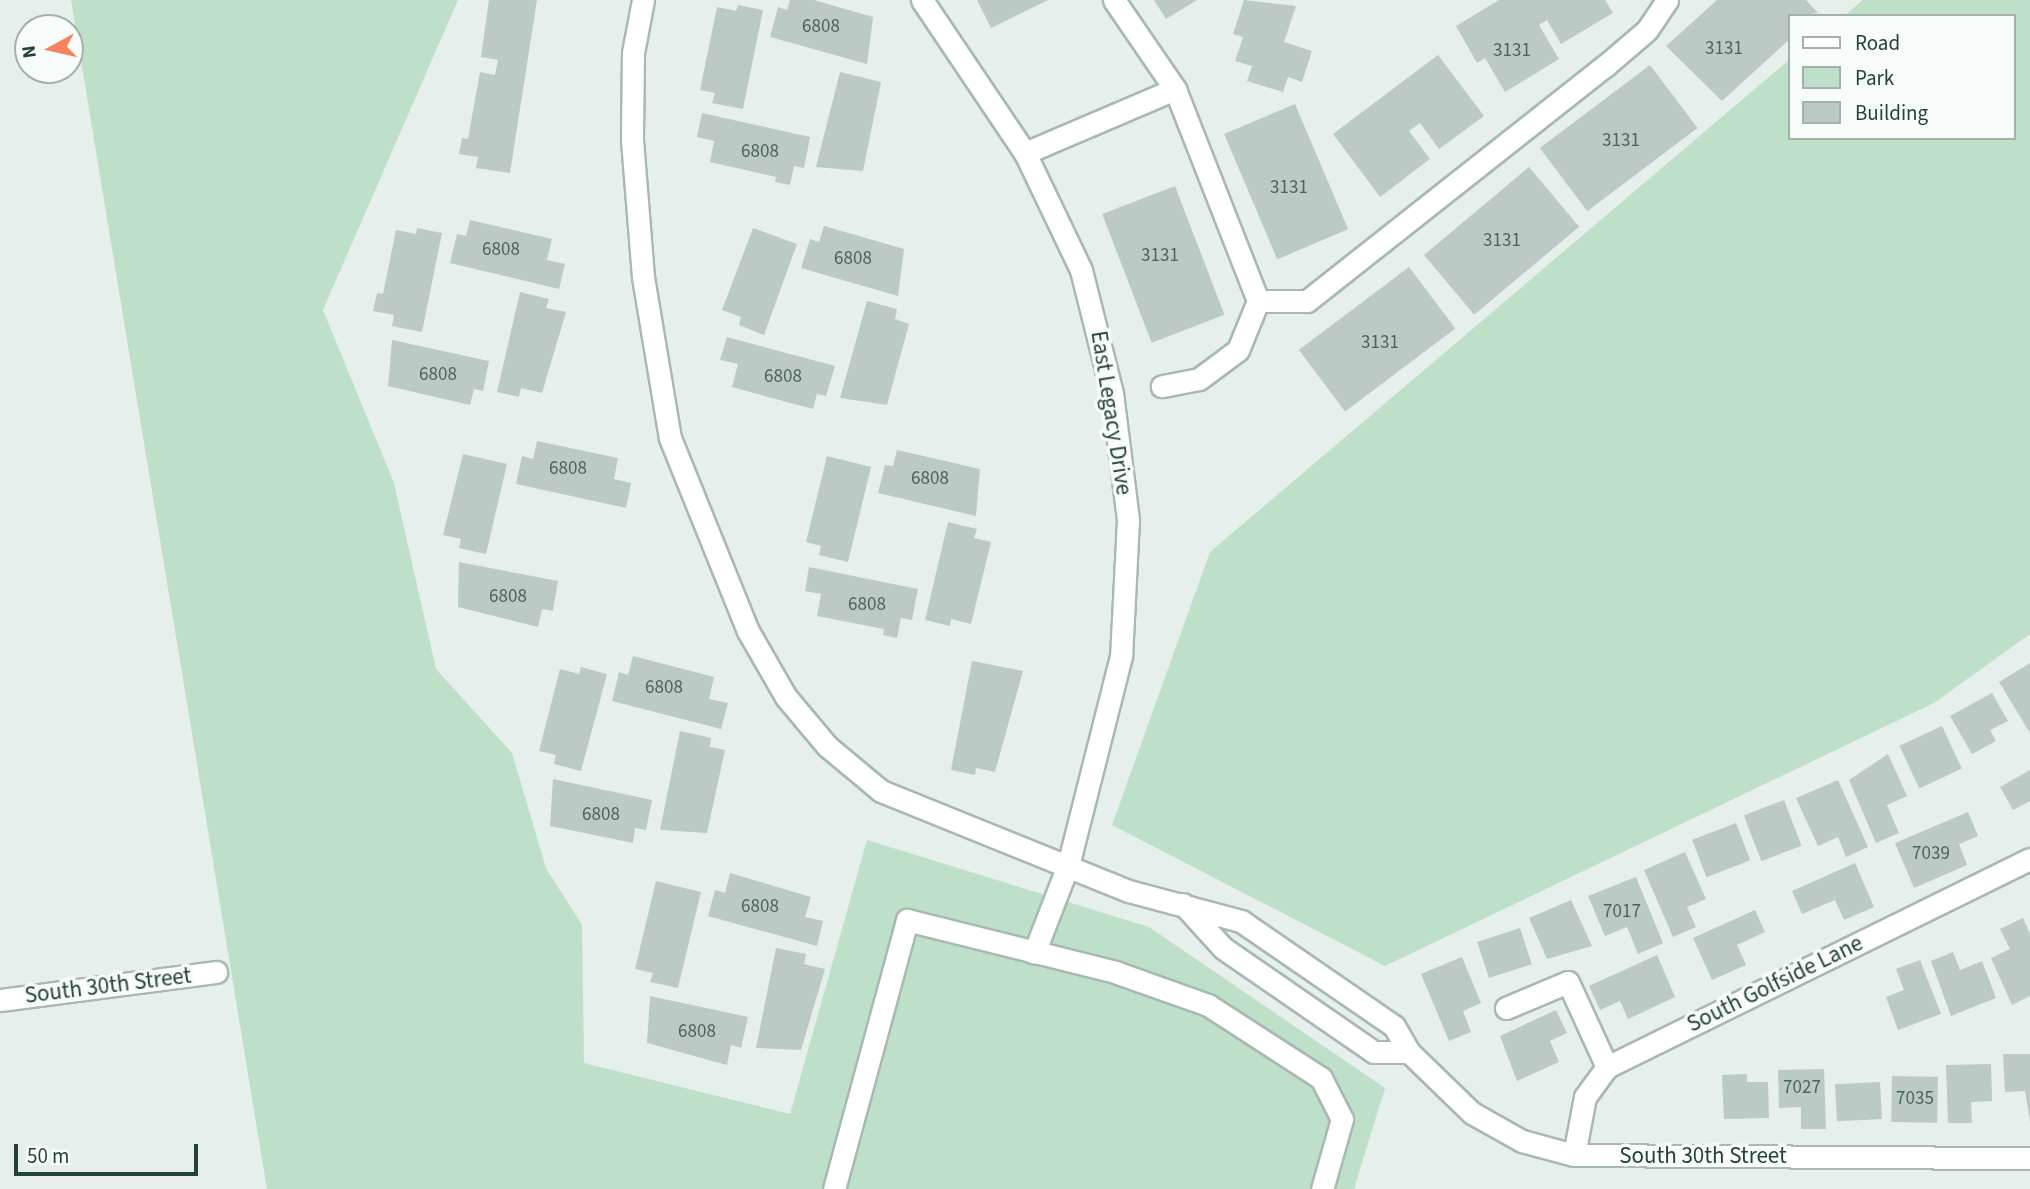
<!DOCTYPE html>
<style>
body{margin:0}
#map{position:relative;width:2030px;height:1189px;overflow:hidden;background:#e6efeb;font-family:"Source Sans 3",sans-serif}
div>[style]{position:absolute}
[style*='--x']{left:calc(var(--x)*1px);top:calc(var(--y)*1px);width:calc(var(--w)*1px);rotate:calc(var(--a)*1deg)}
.green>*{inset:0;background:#bfe0c8}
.building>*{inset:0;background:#bbcac4;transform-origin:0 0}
.roads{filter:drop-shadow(2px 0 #a8b8b2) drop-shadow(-2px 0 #a8b8b2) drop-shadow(0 2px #a8b8b2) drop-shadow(0 -2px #a8b8b2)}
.minor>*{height:21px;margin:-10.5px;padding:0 10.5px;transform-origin:10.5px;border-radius:10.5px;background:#fff}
span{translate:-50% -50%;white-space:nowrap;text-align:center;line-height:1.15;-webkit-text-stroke:7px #f7fbf9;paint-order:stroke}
.number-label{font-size:19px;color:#4a645c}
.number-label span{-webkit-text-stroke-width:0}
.street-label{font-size:23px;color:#24423a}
.legend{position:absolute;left:1788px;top:14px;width:228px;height:126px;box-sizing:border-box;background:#f7fbf9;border:2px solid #a3b1ad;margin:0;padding:9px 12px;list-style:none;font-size:21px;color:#24423a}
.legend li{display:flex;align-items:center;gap:14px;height:35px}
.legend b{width:35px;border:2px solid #a3b1ad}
.north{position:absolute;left:14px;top:14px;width:70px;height:70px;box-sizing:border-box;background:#f7fbf9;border:2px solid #a3b1ad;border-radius:50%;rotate:262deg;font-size:19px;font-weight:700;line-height:28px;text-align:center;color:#24423a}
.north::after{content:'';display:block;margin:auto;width:24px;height:32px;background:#f4845f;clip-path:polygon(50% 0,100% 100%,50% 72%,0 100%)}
.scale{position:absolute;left:14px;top:1144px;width:184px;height:32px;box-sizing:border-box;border:4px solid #24423a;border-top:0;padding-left:9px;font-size:21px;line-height:24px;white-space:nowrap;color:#24423a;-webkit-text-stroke:5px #f7fbf9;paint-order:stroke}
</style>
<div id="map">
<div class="green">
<i style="clip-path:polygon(71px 0,458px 0,323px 310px,394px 483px,436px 669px,512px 753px,546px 868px,582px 925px,584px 1063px,790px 1114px,867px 840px,1149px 927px,1385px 1088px,1354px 1189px,267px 1189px)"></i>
<i style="clip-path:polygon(1863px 0,2030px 0,2030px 634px,1934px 703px,1385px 966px,1112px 825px,1210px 552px,1790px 59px,1790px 138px,2014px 138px,2014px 16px,1844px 16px)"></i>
</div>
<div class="building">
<i style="clip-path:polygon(489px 0,537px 0,510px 173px,476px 168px,478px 157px,459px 154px,462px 138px,468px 139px,480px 72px,495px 75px,498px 60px,481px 57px)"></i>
<i style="clip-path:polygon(790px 0,814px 0,873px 17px,867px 64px,770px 37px,778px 7px,787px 10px)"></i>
<i style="clip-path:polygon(977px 0,1048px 0,991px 28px)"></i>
<i style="clip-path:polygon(1154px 0,1197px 0,1166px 19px)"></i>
<i style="clip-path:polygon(1244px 0,1296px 6px,1284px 42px,1312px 51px,1302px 82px,1288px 77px,1283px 92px,1247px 81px,1252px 66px,1235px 61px,1243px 37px,1233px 34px)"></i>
<i style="clip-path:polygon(1499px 0,1605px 0,1613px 13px,1561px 44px,1547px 20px,1539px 25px,1559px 59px,1505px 92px,1485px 58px,1477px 63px,1456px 26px)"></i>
<i style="clip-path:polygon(1717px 0,1806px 0,1818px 13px,1790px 16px,1790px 39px,1722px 101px,1666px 46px)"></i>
<i style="clip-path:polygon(738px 5px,763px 10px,743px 109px,712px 103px,715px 93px,700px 90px,717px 7px,736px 11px)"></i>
<i style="clip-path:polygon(1438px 55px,1484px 116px,1439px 149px,1420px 123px,1409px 131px,1430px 159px,1380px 197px,1333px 134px)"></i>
<i style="left:1650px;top:65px;width:79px;height:138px;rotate:53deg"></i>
<i style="clip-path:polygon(840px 72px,881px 82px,863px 171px,816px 167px)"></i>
<i style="left:1295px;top:104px;width:136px;height:77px;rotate:67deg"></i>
<i style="clip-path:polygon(702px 113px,810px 137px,804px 168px,794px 166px,790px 185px,775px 182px,776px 177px,710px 162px,714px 141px,697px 137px)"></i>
<i style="left:1529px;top:167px;width:78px;height:137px;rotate:50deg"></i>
<i style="left:1175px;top:186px;width:138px;height:78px;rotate:69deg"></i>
<i style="clip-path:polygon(470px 220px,552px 239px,547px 260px,565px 264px,559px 289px,450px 263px,457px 234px,466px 236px)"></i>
<i style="clip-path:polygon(824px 226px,904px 249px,898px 296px,801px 268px,810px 239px,819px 242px)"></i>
<i style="clip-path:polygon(417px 228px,442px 233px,422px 332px,392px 326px,394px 315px,373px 311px,377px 293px,383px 294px,396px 230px,416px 234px)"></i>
<i style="clip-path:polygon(753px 228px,797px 244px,764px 335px,739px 325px,741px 317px,722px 310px)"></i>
<i style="left:1409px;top:267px;width:77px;height:138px;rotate:53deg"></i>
<i style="clip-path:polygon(520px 292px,549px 299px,546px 308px,566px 312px,542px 393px,521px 388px,519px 397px,497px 392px)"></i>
<i style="clip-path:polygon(867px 301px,897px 309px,895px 319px,909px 324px,887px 405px,840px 398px)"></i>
<i style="clip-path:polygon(727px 337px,835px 366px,826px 396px,817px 394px,813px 409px,732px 387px,738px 364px,720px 360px)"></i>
<i style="clip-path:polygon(392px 340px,489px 361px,483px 391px,474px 389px,470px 405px,388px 386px)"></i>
<i style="clip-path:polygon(537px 441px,618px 458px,614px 479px,631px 483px,626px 508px,516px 484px,522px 456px,533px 459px)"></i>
<i style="clip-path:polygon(897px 450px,980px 469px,976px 516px,878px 493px,885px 465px,893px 466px)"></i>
<i style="clip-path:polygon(463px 454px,507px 464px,486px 554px,459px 548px,461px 539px,443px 535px)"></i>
<i style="clip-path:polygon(827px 456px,871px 467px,848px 562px,819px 555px,821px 546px,806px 542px)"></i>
<i style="clip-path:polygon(948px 522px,977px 529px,974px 538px,991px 542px,971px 624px,951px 619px,950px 626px,925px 620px)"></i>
<i style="clip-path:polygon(459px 562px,558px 581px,553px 611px,542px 609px,538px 627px,458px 607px)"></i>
<i style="clip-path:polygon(809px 567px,918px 589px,912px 620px,901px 618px,897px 638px,883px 635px,884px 629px,817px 616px,821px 594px,805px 591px)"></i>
<i style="clip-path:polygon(633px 656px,714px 677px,709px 699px,728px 703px,721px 729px,612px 701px,619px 672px,628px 675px)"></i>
<i style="clip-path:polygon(972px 661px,1023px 671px,995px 772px,976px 768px,975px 775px,951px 770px)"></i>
<i style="clip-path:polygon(2030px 663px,2030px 733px,1999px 682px)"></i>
<i style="clip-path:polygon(581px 667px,607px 674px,581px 771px,554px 764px,556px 755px,539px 751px,560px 669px,579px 674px)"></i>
<i style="clip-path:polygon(1992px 693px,2008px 721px,1990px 730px,1996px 741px,1972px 754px,1950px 716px)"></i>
<i style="left:1942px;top:726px;width:47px;height:47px;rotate:65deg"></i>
<i style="clip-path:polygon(680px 731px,711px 738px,710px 747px,725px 750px,707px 833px,660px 830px)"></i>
<i style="clip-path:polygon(1888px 754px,1907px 796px,1887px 805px,1899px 833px,1876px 843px,1849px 780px)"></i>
<i style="clip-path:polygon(2030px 770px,2030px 801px,2013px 810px,2000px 787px)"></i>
<i style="clip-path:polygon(553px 779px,652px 800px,646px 830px,635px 828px,633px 843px,550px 826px)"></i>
<i style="clip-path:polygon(1838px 780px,1868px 847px,1846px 857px,1838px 837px,1818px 846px,1796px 798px)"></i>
<i style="left:1784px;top:800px;width:49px;height:43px;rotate:69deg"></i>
<i style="clip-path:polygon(1968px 812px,1978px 836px,1959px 844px,1967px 865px,1914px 888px,1895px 843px)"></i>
<i style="left:1736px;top:823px;width:40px;height:47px;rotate:69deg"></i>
<i style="clip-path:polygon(1685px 852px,1706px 899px,1687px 907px,1696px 927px,1673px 937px,1644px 870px)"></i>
<i style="clip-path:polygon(1855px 863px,1874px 907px,1844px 920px,1835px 900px,1802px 914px,1792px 891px)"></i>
<i style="clip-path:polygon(730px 873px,811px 897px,805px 917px,823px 921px,817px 946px,708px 916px,715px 890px,725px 893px)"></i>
<i style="clip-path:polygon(1636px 877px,1663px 943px,1638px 954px,1627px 927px,1605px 936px,1588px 896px)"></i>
<i style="clip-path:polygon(656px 881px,701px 892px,678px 988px,650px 982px,653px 973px,635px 969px)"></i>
<i style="clip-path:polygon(1571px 900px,1592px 946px,1547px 959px,1529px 918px)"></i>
<i style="clip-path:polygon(1755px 910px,1765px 932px,1737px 945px,1746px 965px,1712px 980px,1693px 938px)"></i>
<i style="clip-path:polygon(2023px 918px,2030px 934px,2030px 996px,2012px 1005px,1991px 958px,2010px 949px,2000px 929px)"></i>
<i style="left:1520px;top:928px;width:38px;height:45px;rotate:72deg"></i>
<i style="clip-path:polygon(776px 948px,806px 954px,804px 964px,825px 969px,801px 1050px,756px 1048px)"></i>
<i style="clip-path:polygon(1953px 952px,1960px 970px,1982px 961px,1996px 998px,1951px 1016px,1931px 961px)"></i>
<i style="clip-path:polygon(1657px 955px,1675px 997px,1628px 1019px,1620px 1001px,1600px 1010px,1589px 986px)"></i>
<i style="clip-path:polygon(1462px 957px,1481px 1003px,1463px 1011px,1471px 1032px,1449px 1041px,1421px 974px)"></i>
<i style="clip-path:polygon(1920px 960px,1941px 1014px,1898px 1030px,1886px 997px,1904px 990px,1896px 969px)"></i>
<i style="clip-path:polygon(650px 996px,748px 1017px,741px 1048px,731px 1045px,727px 1065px,647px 1043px)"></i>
<i style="clip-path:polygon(1556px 1010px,1567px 1033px,1550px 1041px,1559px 1062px,1517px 1081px,1500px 1036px)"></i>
<i style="clip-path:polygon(2003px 1054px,2030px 1054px,2030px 1122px,2025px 1091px,2005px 1092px)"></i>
<i style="clip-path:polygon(1991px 1064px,1992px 1101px,1971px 1102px,1972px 1123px,1948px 1123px,1946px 1065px)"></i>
<i style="clip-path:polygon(1824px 1069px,1826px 1129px,1801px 1129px,1801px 1107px,1779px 1108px,1778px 1070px)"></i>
<i style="clip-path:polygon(1747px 1074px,1747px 1082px,1768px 1082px,1769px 1118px,1724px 1119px,1722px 1075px)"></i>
<i style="left:1892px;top:1076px;width:46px;height:46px;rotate:1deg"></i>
<i style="left:1880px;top:1082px;width:37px;height:45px;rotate:87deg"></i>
</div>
<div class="roads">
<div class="minor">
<i style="--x:643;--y:0;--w:54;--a:100.7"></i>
<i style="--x:633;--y:53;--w:87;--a:90.7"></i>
<i style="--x:632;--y:140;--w:137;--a:85.4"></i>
<i style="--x:643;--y:277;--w:163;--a:80.5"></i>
<i style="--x:670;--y:438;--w:208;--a:68"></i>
<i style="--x:748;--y:631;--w:76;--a:60.1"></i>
<i style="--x:786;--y:697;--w:64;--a:50.1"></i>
<i style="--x:827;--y:746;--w:70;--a:39.8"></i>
<i style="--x:881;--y:791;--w:267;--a:22"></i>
<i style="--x:1129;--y:891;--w:116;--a:15"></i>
<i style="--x:1241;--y:921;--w:186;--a:34.5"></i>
<i style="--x:1394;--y:1026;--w:30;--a:60"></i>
<i style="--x:1409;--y:1052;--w:88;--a:44.1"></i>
<i style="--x:1472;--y:1113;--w:57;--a:29.2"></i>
<i style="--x:1522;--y:1141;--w:54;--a:15.1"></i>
<i style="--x:1574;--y:1155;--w:456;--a:0.4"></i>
<i style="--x:922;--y:0;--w:184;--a:56.1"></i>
<i style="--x:1025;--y:153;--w:130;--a:64.4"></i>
<i style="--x:1081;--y:270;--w:127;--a:75.9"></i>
<i style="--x:1112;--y:393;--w:128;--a:82.8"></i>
<i style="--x:1128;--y:520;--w:136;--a:92.9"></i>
<i style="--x:1121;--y:656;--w:216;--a:104.2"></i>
<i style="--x:1068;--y:865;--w:94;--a:111.1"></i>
<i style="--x:1114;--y:0;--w:108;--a:55.6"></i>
<i style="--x:1175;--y:89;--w:228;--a:68.6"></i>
<i style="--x:1258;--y:301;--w:53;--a:112.2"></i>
<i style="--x:1238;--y:350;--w:49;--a:143.4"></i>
<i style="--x:1199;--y:379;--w:38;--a:169"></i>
<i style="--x:1025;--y:153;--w:163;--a:-23.1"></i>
<i style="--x:1258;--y:301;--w:49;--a:0"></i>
<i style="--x:1307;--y:301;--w:380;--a:-38.3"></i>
<i style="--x:1605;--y:66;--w:55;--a:-40.6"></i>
<i style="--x:1647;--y:30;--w:36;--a:-56"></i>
<i style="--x:1183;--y:904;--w:59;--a:47.7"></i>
<i style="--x:1223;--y:948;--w:183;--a:34.6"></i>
<i style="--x:1374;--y:1052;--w:35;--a:0"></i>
<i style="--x:0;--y:1000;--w:218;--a:-7.4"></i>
<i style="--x:1506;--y:1008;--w:67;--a:-22.8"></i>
<i style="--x:1568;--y:982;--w:94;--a:65.4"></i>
<i style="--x:1574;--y:1155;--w:59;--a:-79.3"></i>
<i style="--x:1585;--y:1097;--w:37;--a:-54"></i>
<i style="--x:1607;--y:1067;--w:471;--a:-26.2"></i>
<i style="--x:834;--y:1189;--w:279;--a:-74.8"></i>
<i style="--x:907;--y:920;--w:214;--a:14"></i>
<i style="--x:1115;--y:972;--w:99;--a:19.5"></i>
<i style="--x:1208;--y:1005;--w:135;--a:32.9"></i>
<i style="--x:1321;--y:1078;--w:46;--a:62.9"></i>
<i style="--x:1342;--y:1119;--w:73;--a:105.9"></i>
</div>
</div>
<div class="number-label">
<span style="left:821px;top:27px">6808</span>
<span style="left:1724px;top:49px">3131</span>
<span style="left:1512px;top:51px">3131</span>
<span style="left:1621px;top:141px">3131</span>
<span style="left:760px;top:152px">6808</span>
<span style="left:1289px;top:188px">3131</span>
<span style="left:1502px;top:241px">3131</span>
<span style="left:501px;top:250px">6808</span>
<span style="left:1160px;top:256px">3131</span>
<span style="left:853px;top:259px">6808</span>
<span style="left:1380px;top:343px">3131</span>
<span style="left:438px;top:375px">6808</span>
<span style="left:783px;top:377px">6808</span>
<span style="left:568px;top:469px">6808</span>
<span style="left:930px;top:479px">6808</span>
<span style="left:508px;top:597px">6808</span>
<span style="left:867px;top:605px">6808</span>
<span style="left:664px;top:688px">6808</span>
<span style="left:601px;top:815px">6808</span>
<span style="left:1931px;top:854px">7039</span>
<span style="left:760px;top:907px">6808</span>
<span style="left:1622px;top:912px">7017</span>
<span style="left:697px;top:1032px">6808</span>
<span style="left:1802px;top:1088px">7027</span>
<span style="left:1915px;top:1099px">7035</span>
</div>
<div class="street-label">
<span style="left:1111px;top:413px;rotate:81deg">East Legacy Drive</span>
<span style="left:1775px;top:984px;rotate:-26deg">South Golfside Lane</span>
<span style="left:108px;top:986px;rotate:-7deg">South 30th Street</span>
<span style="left:1703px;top:1156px">South 30th Street</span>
</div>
<ul class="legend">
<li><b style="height:9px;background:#fff"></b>Road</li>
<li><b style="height:19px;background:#bfe0c8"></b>Park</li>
<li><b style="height:19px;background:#bbcac4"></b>Building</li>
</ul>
<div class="north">N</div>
<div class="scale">50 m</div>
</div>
